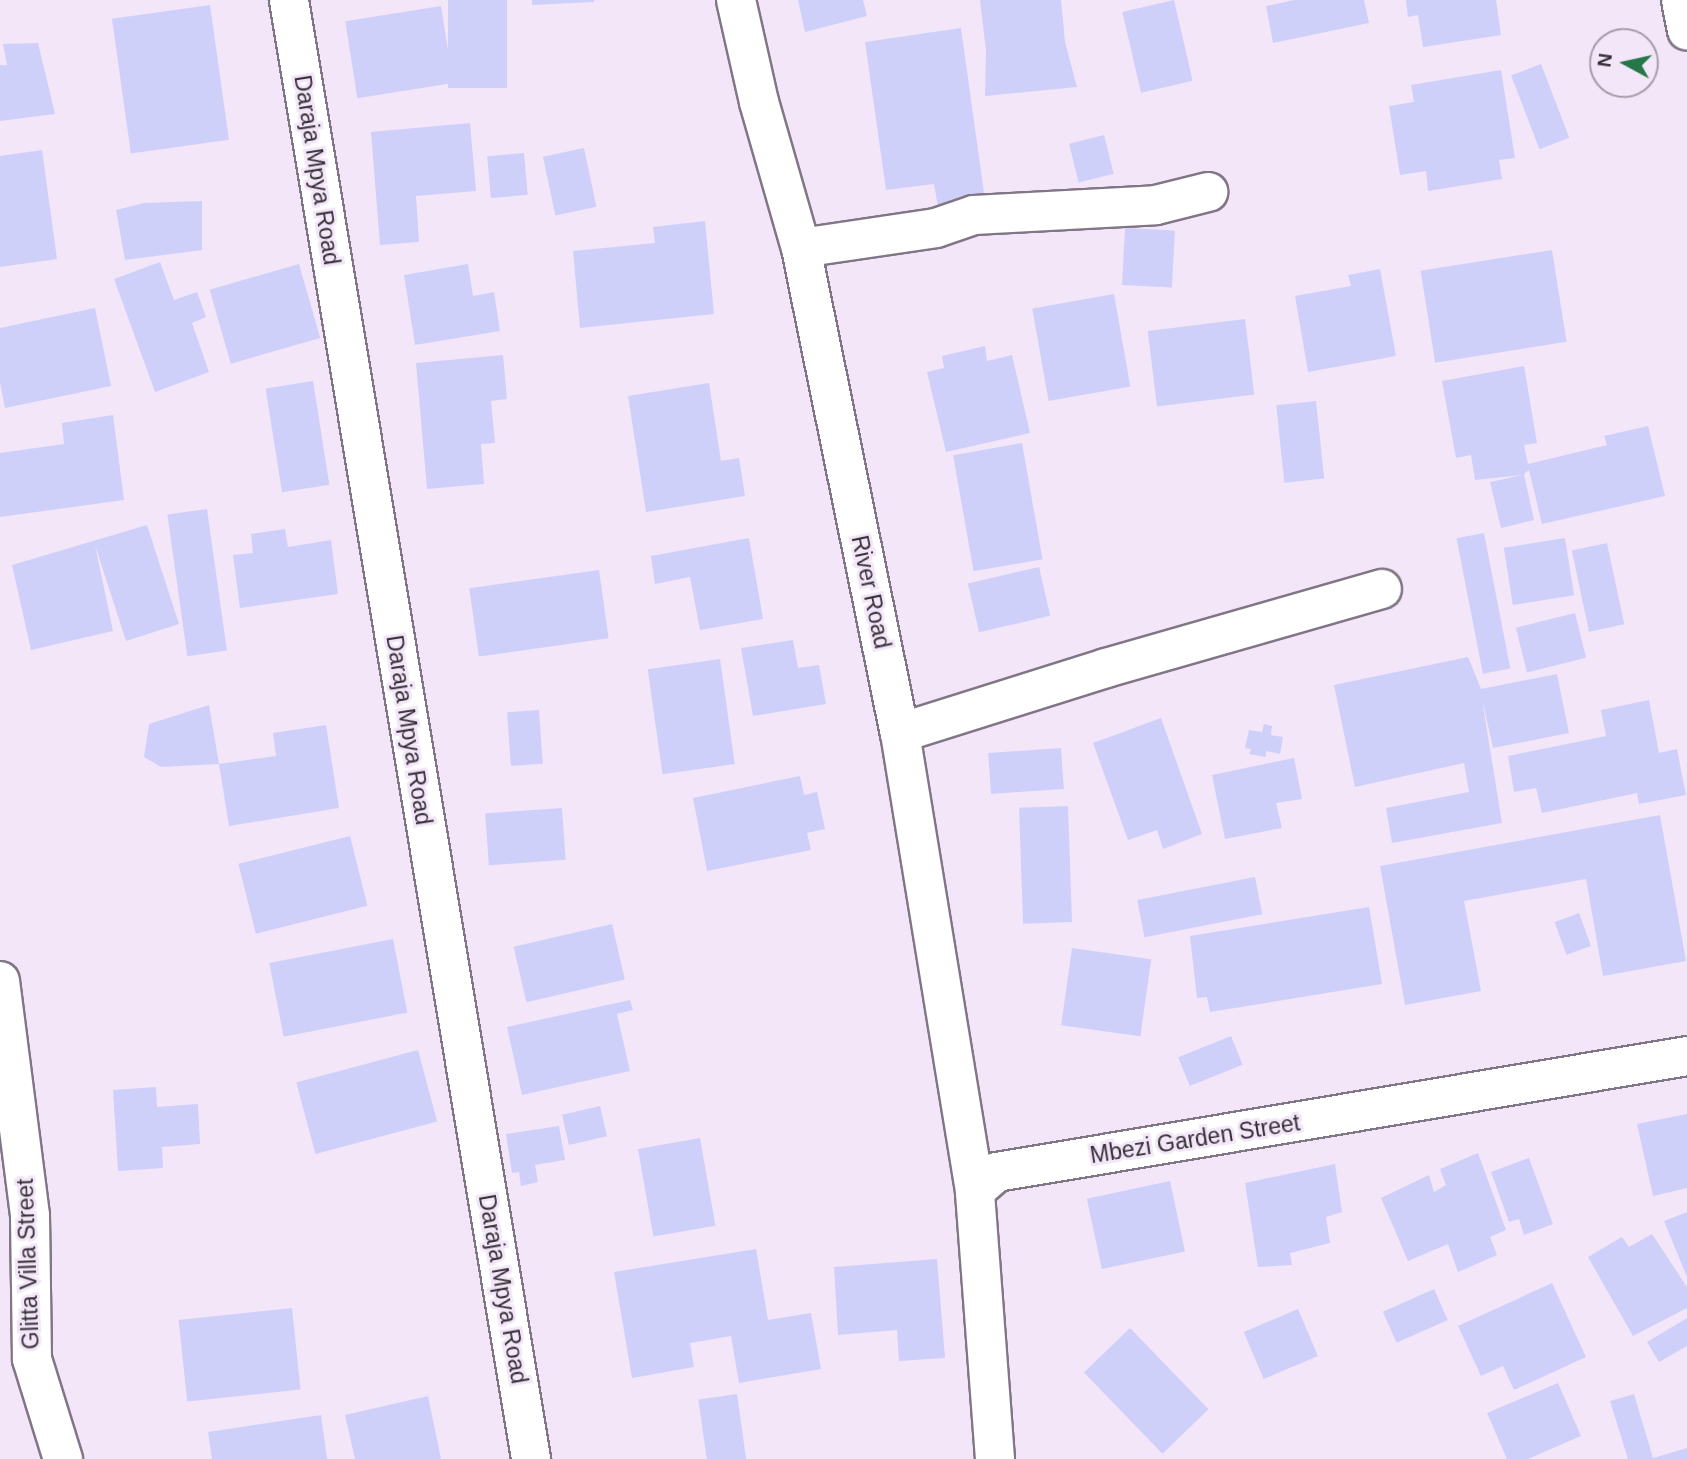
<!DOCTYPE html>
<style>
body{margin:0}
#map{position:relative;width:1687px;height:1459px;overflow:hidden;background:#f3e6f8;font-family:Arial,sans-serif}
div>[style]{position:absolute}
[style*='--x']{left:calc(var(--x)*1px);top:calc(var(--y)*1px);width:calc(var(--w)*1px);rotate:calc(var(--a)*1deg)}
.building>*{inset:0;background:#cfd0fa;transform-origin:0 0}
.roads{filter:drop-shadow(2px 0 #817686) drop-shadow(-2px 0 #817686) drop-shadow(0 2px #817686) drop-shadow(0 -2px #817686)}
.minor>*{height:38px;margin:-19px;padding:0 19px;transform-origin:19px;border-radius:19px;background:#fff}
span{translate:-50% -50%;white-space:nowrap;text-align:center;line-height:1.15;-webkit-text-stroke:6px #f3e6f8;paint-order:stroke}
.street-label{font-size:23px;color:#353036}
.north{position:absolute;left:1589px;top:28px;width:70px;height:70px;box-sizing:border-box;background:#f3e6f8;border:2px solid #a79daa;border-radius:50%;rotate:278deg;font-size:19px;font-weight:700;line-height:28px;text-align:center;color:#353036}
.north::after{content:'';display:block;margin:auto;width:24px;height:32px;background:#257748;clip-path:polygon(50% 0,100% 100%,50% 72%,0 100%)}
</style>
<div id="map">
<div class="building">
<i style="left:448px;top:0;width:59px;height:88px"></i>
<i style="clip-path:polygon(532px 0,594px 0,594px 2px,532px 5px)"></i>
<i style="clip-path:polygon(798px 0,863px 0,867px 16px,805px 32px)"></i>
<i style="clip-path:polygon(980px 0,1061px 0,1065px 42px,1077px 87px,985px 96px,986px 51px)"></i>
<i style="left:1174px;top:0;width:83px;height:53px;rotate:77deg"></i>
<i style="clip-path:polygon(1294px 0,1364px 0,1369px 23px,1273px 43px,1266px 6px)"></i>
<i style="clip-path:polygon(1406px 0,1496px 0,1501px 35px,1423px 47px,1418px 15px,1408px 17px)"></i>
<i style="left:210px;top:5px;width:136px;height:99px;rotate:82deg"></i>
<i style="left:441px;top:6px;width:78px;height:97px;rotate:81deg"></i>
<i style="clip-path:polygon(961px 28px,985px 200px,938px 207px,934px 184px,886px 190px,865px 42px)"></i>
<i style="clip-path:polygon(38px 43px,55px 114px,0 121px,0 65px,7px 65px,3px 44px)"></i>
<i style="left:1541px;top:64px;width:79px;height:32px;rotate:69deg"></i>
<i style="clip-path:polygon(1501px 70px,1515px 158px,1499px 160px,1502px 179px,1428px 191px,1426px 171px,1400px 175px,1389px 106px,1414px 102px,1411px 85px)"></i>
<i style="clip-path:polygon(470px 123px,476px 191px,416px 196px,419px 242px,380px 245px,371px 132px)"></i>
<i style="left:1104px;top:135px;width:40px;height:36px;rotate:76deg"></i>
<i style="left:584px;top:148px;width:60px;height:42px;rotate:78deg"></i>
<i style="clip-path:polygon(42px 150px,57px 259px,0 267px,0 156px)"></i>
<i style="left:524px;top:153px;width:42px;height:37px;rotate:85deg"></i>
<i style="clip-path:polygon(202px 201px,202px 250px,125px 260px,116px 210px,144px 203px)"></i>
<i style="clip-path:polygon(705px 221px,714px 314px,580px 328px,573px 251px,655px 243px,653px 227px)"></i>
<i style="left:1125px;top:228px;width:50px;height:57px;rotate:3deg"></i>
<i style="left:1552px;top:250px;width:93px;height:133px;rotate:81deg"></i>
<i style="clip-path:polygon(160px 262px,174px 300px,197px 292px,206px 317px,192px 323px,209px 372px,155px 392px,114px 279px)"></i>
<i style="left:299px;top:264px;width:77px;height:93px;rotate:74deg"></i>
<i style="clip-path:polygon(468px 264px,473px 296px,494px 292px,500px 331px,415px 345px,404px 275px)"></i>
<i style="clip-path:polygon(1380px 269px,1396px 356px,1308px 372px,1295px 296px,1351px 286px,1348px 275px)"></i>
<i style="left:1114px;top:294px;width:94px;height:83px;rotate:80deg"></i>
<i style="clip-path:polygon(95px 308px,111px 386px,5px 408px,0 383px,0 328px)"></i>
<i style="left:1245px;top:319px;width:76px;height:98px;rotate:83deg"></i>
<i style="clip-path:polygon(985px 346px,987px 361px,1012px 355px,1030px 433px,946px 452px,927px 372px,944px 368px,942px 356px)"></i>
<i style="clip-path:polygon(503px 355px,507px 399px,491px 401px,495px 443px,481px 444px,484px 484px,427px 489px,416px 363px)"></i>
<i style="clip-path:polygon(1524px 366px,1537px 443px,1524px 445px,1528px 464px,1607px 445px,1604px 436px,1648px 426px,1665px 496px,1542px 524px,1529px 470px,1524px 474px,1534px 520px,1501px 528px,1490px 482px,1522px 475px,1475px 480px,1471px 455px,1456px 458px,1442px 381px)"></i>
<i style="left:313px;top:381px;width:105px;height:48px;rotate:81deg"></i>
<i style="clip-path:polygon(709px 383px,721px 461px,739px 458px,745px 496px,646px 512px,628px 396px)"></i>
<i style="left:1316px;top:401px;width:78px;height:40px;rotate:84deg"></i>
<i style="clip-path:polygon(113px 415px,124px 500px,0 517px,0 453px,64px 444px,62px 423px)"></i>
<i style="left:1022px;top:443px;width:118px;height:70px;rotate:80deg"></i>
<i style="left:207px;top:509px;width:143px;height:40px;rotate:82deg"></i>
<i style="clip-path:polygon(147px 525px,179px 624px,126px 641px,95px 545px,113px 631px,31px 650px,12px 565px)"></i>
<i style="clip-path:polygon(285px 529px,288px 547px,331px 540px,338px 594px,240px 608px,233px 555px,253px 553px,251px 534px)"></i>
<i style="left:1484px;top:533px;width:138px;height:28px;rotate:79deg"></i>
<i style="clip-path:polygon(749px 538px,763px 619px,700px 630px,690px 577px,655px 584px,651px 556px)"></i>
<i style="left:1565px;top:538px;width:58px;height:62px;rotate:81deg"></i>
<i style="left:1607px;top:543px;width:83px;height:36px;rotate:78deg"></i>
<i style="left:1039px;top:567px;width:50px;height:73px;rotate:77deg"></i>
<i style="left:599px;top:570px;width:69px;height:131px;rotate:82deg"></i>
<i style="left:1575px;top:613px;width:46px;height:61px;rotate:76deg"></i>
<i style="clip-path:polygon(793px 640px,798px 668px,819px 665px,826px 704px,753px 716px,741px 648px)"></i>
<i style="clip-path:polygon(1468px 657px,1481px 689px,1557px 674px,1569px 733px,1493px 748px,1482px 699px,1502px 823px,1392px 843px,1386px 808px,1469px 792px,1464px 763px,1355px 787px,1334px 685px)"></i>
<i style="left:720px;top:659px;width:106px;height:73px;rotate:82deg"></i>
<i style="clip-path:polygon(1649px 700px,1659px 753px,1677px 749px,1686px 795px,1639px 804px,1637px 793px,1542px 813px,1536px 788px,1514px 792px,1508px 756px,1606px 736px,1601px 710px)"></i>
<i style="clip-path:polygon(209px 705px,219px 764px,276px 756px,273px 733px,326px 725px,339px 808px,229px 826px,219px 764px,161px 767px,144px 757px,149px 724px)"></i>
<i style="left:539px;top:710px;width:54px;height:32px;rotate:86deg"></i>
<i style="clip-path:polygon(1161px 718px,1202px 834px,1163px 849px,1157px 830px,1128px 840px,1093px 743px)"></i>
<i style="clip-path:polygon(1264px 724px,1272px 726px,1271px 735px,1283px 737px,1280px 754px,1266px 751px,1266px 757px,1249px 754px,1251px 749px,1245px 748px,1249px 730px,1262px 732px)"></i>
<i style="left:1061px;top:748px;width:41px;height:73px;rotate:86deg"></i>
<i style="clip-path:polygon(1294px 758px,1302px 799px,1276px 803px,1282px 828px,1225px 839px,1212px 775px)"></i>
<i style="clip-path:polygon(800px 776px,804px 795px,817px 792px,825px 829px,807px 833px,811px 850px,707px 871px,693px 798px)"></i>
<i style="left:1068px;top:806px;width:116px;height:49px;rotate:88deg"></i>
<i style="left:562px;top:808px;width:52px;height:77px;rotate:86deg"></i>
<i style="clip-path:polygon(1660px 815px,1686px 961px,1603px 976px,1586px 879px,1464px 901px,1481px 991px,1405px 1005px,1380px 866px)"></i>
<i style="left:350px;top:836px;width:72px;height:115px;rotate:76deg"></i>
<i style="left:1255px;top:877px;width:38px;height:120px;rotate:79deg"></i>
<i style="clip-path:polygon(1369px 907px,1382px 984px,1210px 1012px,1207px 997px,1197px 998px,1190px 936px)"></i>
<i style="left:1579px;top:913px;width:35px;height:26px;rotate:70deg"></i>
<i style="left:612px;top:924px;width:57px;height:101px;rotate:77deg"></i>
<i style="left:393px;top:939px;width:75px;height:126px;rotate:79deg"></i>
<i style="left:1072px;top:948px;width:80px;height:78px;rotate:8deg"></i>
<i style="clip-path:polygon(630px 1000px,633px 1010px,617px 1014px,630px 1071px,522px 1095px,507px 1027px)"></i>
<i style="left:1231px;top:1036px;width:31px;height:57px;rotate:68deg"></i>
<i style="left:418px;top:1050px;width:74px;height:126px;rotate:75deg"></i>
<i style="clip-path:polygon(156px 1087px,157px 1107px,198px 1104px,200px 1144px,162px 1147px,163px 1168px,118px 1171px,113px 1090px)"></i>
<i style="left:600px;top:1106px;width:31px;height:39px;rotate:77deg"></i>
<i style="clip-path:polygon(1687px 1114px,1687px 1188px,1653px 1196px,1637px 1124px)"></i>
<i style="clip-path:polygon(559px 1126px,565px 1160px,535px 1165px,538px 1182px,521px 1186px,519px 1172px,512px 1173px,506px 1134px)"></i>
<i style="left:700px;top:1138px;width:89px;height:63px;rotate:80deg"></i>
<i style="clip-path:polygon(1478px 1153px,1506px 1230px,1490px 1237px,1497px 1255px,1458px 1272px,1448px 1244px,1408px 1261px,1381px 1198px,1429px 1175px,1434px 1192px,1446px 1185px,1440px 1169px)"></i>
<i style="clip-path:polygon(1529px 1158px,1553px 1224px,1524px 1235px,1519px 1219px,1509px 1222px,1491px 1172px)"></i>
<i style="clip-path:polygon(1335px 1164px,1342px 1212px,1326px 1217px,1330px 1243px,1290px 1253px,1292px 1265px,1258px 1267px,1245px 1183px)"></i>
<i style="left:1170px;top:1181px;width:72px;height:85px;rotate:78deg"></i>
<i style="clip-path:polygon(1687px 1212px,1687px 1277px,1664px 1221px)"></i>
<i style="clip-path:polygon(1652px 1234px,1687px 1287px,1687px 1308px,1633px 1336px,1588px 1257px,1622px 1237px,1629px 1247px)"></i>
<i style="clip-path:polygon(756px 1249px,768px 1320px,811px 1313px,821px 1369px,739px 1383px,731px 1336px,690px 1343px,694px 1367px,632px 1378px,614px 1272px)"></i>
<i style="clip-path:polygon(937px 1259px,945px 1358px,899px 1361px,897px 1330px,838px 1335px,834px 1267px)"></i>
<i style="clip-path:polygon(1552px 1283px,1586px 1357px,1514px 1390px,1503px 1366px,1481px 1376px,1458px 1326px)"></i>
<i style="left:1434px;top:1289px;width:34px;height:56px;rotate:66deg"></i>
<i style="left:292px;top:1308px;width:82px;height:114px;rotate:84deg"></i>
<i style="left:1298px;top:1309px;width:51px;height:59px;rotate:67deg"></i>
<i style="clip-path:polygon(1687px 1318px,1687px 1346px,1659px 1362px,1647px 1342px)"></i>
<i style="left:1130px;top:1328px;width:113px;height:64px;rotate:46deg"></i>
<i style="clip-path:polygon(1558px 1383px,1581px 1436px,1528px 1459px,1507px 1459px,1487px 1413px)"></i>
<i style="left:737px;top:1394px;width:66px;height:39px;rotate:82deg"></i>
<i style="clip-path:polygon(1634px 1394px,1653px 1458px,1687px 1448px,1687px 1459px,1628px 1459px,1610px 1401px)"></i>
<i style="clip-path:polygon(428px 1396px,441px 1459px,355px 1459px,345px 1415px)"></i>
<i style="clip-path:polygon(321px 1415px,327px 1459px,212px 1459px,208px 1432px)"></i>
</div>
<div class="roads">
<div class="minor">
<i style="--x:289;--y:0;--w:1479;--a:80.58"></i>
<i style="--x:736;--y:0;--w:105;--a:77.3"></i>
<i style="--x:759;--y:102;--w:152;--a:74"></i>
<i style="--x:801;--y:248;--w:495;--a:78.5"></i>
<i style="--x:900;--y:733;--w:464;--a:80.7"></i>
<i style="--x:1681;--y:0;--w:31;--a:79"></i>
<i style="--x:801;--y:248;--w:136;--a:-8.4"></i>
<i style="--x:936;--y:228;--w:40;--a:-18.9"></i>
<i style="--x:974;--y:215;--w:182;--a:-3.1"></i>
<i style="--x:1156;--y:205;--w:54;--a:-14"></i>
<i style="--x:900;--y:733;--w:216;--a:-17.5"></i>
<i style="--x:1106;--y:668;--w:287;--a:-16"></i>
<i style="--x:0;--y:981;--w:237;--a:82.7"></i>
<i style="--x:30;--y:1216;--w:143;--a:89.2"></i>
<i style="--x:32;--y:1359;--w:105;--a:72.8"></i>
<i style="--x:995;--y:1459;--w:269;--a:-94.3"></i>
<i style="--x:975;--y:1191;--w:29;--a:-41"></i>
<i style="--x:997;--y:1172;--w:700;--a:-9.54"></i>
</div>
</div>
<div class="street-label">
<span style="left:317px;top:170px;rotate:81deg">Daraja Mpya Road</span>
<span style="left:871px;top:592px;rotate:78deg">River Road</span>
<span style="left:409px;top:730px;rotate:81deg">Daraja Mpya Road</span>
<span style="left:1195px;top:1139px;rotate:-9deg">Mbezi Garden Street</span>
<span style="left:28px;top:1264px;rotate:-92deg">Glitta Villa Street</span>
<span style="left:503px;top:1289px;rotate:80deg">Daraja Mpya Road</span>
</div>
<div class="north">N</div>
</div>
